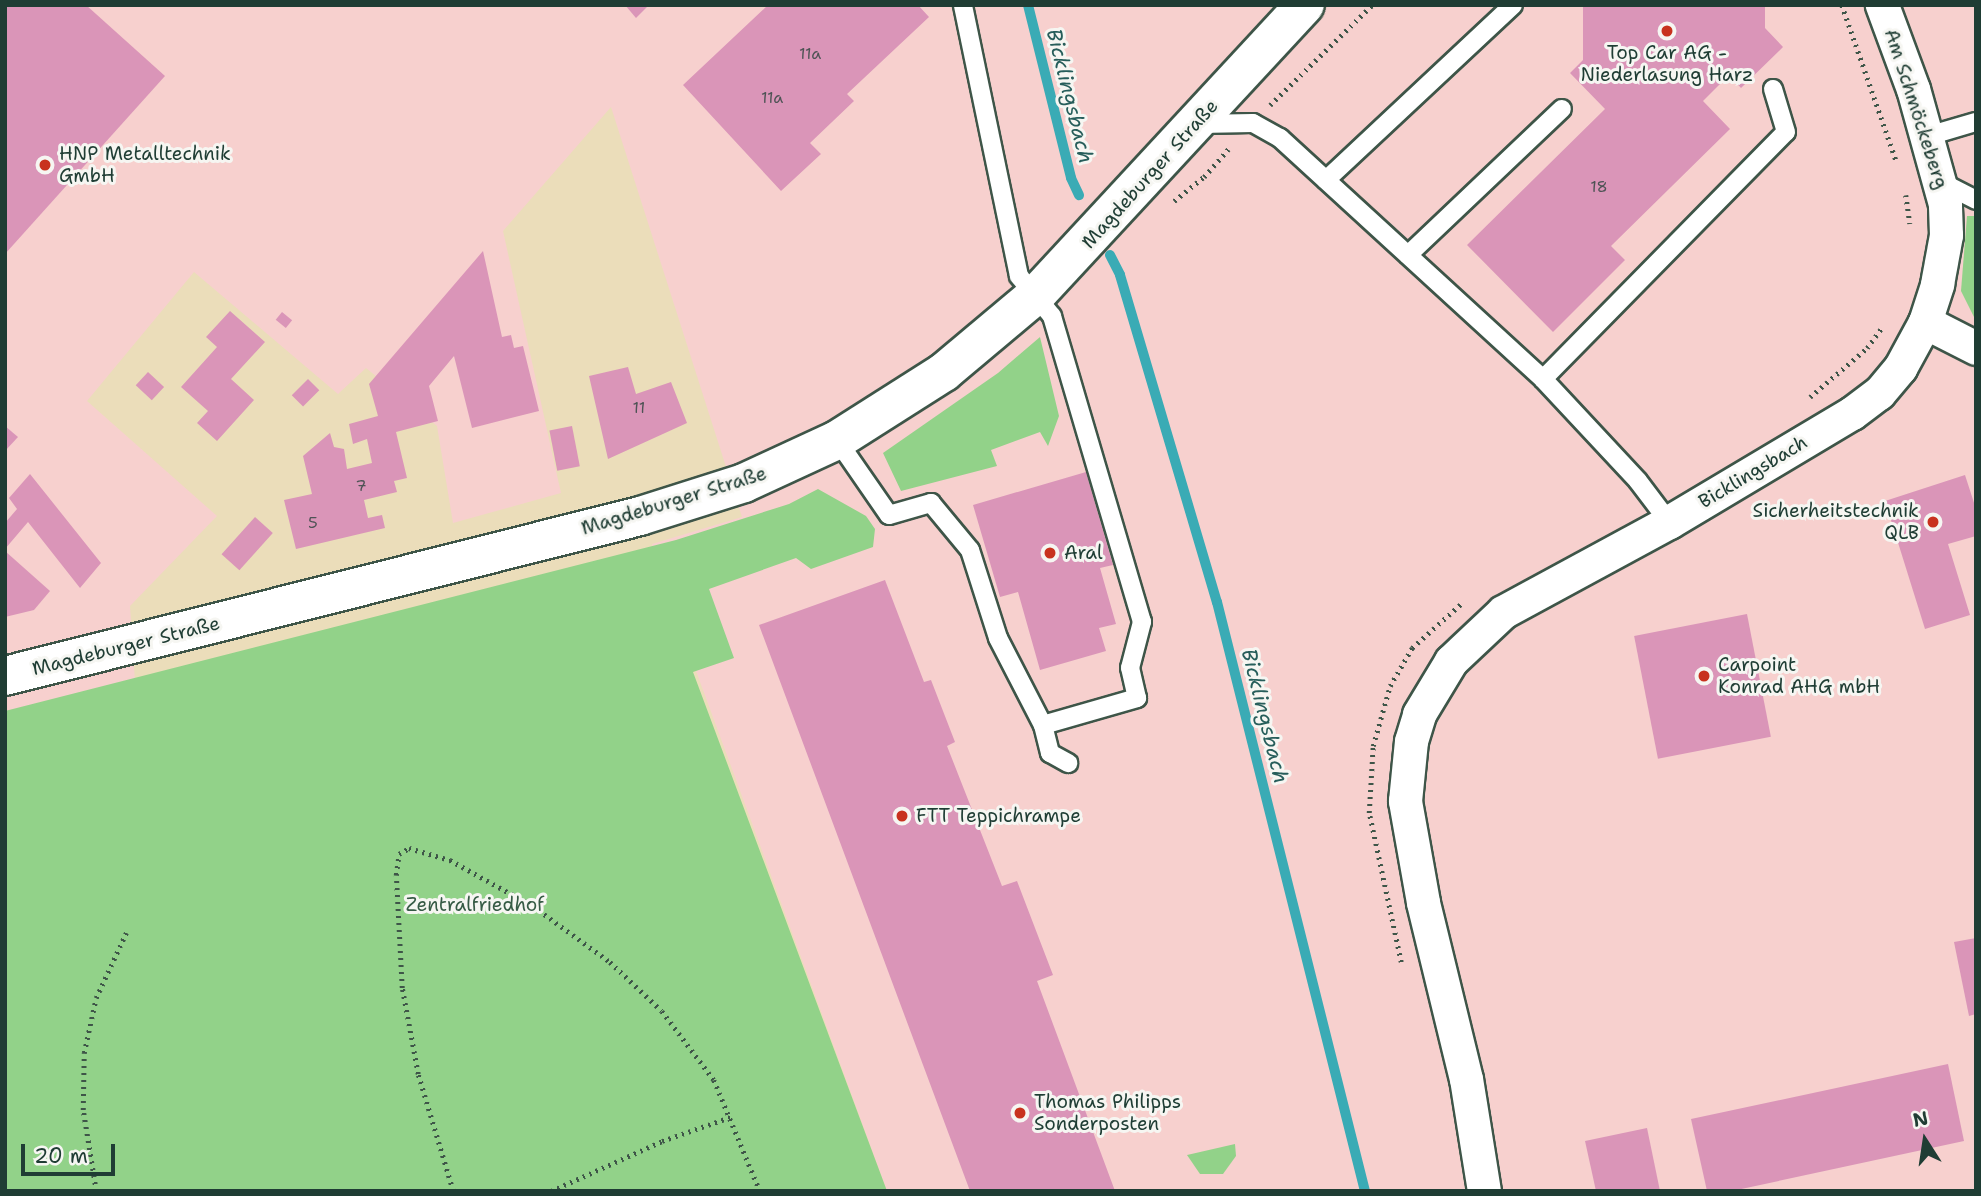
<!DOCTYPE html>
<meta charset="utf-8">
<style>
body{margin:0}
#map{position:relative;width:1981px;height:1196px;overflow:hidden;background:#ebddba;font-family:"Shantell Sans",sans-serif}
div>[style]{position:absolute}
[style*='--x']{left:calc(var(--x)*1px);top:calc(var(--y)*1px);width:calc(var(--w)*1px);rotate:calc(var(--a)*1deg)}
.built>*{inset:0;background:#f7d0ce}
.green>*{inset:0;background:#92d289}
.stream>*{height:10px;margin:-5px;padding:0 5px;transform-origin:5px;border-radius:5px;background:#3aabb5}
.building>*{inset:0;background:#da95b8;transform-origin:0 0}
.path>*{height:4.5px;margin-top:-2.25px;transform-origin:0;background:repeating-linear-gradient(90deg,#3e5548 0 2px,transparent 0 7px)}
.roads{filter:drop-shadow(2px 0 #3e5548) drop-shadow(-2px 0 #3e5548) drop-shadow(0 2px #3e5548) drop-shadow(0 -2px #3e5548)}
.lane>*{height:18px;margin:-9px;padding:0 9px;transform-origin:9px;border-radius:9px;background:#fff}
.street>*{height:33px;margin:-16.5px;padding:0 16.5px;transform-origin:16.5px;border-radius:16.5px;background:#fff}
.secondary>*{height:38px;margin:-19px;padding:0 19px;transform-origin:19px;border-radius:19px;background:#fff}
.dots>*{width:19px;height:19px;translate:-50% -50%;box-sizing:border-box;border:4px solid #f6f6f2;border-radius:50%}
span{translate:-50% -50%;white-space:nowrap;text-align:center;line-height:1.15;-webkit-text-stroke:6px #f6f6f2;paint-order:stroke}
.number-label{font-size:16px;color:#4e5355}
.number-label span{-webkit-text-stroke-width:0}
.poi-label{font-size:19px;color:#1f3d34}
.left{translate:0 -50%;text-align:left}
.right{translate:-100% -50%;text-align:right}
.street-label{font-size:19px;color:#1f3d34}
.park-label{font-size:19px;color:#365b45}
.water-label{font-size:21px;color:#275e5b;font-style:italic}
.frame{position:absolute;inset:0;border:7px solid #1f3d34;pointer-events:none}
.north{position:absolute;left:1890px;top:1105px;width:70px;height:70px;-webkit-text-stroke:5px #f6f6f2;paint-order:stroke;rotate:348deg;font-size:19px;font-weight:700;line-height:28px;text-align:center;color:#1f3d34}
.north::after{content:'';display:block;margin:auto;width:24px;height:32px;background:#1f3d34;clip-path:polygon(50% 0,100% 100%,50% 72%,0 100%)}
.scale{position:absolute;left:21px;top:1144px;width:94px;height:32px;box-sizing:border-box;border:4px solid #1f3d34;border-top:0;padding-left:9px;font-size:21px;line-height:24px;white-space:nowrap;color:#1f3d34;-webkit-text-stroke:5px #f6f6f2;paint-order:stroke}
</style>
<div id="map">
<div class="built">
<i style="clip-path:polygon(5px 5px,1976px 5px,1976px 1191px,887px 1191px,656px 562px,652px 544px,742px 517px,611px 107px,503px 231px,561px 493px,453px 523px,437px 426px,366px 368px,338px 394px,194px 272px,87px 401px,217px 516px,130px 606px,136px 697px,5px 848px)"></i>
</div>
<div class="green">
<i style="clip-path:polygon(1967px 216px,1976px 216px,1976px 321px,1961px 291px)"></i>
<i style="clip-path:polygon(1040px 337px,1059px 416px,1048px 446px,1040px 432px,991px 450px,997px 466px,901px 491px,883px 453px,998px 373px)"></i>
<i style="clip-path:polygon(818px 489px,866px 516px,875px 529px,873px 547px,811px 569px,796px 558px,709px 589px,734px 658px,693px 672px,887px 1191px,5px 1191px,5px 711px,676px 540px,789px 504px)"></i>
<i style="clip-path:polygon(1235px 1144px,1236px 1156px,1223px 1174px,1200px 1174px,1187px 1155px)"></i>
</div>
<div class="stream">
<i style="--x:1028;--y:5;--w:178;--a:76"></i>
<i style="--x:1071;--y:178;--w:19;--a:65"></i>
<i style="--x:1110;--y:255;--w:22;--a:63"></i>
<i style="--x:1120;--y:275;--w:341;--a:73.5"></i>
<i style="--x:1217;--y:602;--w:607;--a:75.9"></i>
</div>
<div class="building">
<i style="clip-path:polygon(5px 5px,86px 5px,165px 76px,5px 254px)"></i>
<i style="clip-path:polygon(625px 5px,649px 5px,636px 18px)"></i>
<i style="clip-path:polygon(768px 5px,918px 5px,929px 17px,847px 94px,854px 101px,810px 143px,821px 154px,781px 191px,683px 85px)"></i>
<i style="clip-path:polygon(1583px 5px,1765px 5px,1765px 28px,1783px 47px,1741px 88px,1729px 75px,1703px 101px,1730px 129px,1611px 246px,1625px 260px,1553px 332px,1467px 245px,1605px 109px,1570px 73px,1583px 60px)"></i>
<i style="clip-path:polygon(483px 251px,502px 337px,511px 335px,514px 348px,523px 346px,539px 411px,472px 428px,454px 356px,429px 386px,438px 421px,396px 432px,407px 478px,394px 481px,397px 492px,364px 500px,368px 518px,382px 515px,385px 528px,296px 549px,284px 500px,312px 494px,303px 456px,330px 433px,334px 447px,344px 449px,347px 469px,372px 463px,367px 439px,353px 444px,349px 424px,378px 416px,369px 384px)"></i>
<i style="clip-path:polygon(230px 311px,265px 342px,231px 379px,254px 400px,217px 441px,197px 423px,208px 411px,181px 387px,217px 347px,206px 337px)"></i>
<i style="left:282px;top:312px;width:13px;height:10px;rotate:39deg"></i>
<i style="clip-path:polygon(628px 367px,636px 394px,671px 382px,687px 423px,608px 459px,589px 376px)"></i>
<i style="left:148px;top:372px;width:22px;height:18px;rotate:43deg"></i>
<i style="left:308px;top:379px;width:16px;height:23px;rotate:45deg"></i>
<i style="clip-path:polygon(5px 426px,18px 437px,5px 451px)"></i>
<i style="left:572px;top:426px;width:41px;height:23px;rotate:79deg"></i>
<i style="clip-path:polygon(1086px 472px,1113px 565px,1100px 568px,1116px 624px,1099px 628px,1106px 651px,1040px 670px,1018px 592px,1000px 597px,973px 505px)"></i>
<i style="clip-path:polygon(30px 474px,101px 563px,80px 588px,28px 522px,5px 549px,5px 523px,17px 509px,9px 498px)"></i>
<i style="clip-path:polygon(1965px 475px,1976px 509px,1976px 536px,1948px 544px,1970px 615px,1925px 629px,1885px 501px)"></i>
<i style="left:255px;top:517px;width:24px;height:50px;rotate:42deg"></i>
<i style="clip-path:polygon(5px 551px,50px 591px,34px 610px,5px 617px)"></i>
<i style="clip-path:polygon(885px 580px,924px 682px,931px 680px,955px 742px,947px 746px,1002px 886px,1017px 881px,1053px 975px,1037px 981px,1115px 1191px,970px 1191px,759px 625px)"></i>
<i style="left:1747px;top:614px;width:125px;height:115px;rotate:79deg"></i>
<i style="clip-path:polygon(1976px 938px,1976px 1014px,1969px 1016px,1954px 942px)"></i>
<i style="clip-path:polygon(1948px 1064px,1964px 1141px,1732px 1191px,1707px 1191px,1691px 1119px)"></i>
<i style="clip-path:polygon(1647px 1128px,1660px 1191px,1596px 1191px,1585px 1141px)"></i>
</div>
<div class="path">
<i style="--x:1842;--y:5;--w:167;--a:70.8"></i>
<i style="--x:1270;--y:105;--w:143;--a:-44.4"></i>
<i style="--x:1906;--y:195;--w:29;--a:82"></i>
<i style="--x:1174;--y:201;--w:38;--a:-39"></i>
<i style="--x:1204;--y:177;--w:37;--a:-49"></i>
<i style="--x:1810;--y:397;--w:75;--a:-40.7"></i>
<i style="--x:1867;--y:348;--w:24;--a:-54"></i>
<i style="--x:1401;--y:962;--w:152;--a:-102.1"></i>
<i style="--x:1369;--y:813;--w:67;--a:-86.6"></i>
<i style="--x:1373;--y:746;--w:62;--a:-74.2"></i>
<i style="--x:1390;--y:686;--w:44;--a:-59.9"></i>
<i style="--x:1412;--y:648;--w:67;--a:-42"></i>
<i style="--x:96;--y:1191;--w:82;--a:-99.1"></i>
<i style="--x:83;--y:1110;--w:57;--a:-89"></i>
<i style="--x:84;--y:1053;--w:56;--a:-77.7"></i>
<i style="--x:96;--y:998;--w:72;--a:-65.2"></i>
<i style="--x:453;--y:1191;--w:122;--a:-106.7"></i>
<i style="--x:418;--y:1074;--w:87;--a:-100.5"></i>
<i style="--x:402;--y:988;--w:113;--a:-93"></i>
<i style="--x:396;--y:875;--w:21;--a:-82"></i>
<i style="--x:399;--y:854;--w:12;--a:-31"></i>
<i style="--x:409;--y:848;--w:43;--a:16.3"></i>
<i style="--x:450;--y:860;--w:95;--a:29"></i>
<i style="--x:533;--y:906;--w:95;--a:36"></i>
<i style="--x:610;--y:962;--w:71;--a:43.3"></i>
<i style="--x:662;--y:1011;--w:86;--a:53"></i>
<i style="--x:714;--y:1080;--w:120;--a:67.5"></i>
<i style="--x:551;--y:1191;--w:122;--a:-24.2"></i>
<i style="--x:662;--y:1141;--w:73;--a:-19.2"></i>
</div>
<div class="roads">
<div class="lane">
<i style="--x:1199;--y:124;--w:54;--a:-1.1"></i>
<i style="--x:1253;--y:123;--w:31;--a:29"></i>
<i style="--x:1280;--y:138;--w:357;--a:42.5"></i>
<i style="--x:1543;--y:379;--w:139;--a:47"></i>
<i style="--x:1638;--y:481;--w:51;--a:52.9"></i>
<i style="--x:1928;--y:136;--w:50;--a:-16.3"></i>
<i style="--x:1326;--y:180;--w:256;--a:-43.1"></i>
<i style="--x:1941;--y:182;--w:39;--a:27"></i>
<i style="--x:1408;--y:255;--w:212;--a:-43.5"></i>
<i style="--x:1543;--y:379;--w:346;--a:-45.5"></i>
<i style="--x:1786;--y:132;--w:45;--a:-106.8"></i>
<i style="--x:837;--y:440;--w:91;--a:55.3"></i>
<i style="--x:889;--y:515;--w:44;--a:-15.9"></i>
<i style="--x:931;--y:503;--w:61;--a:50.3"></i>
<i style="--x:970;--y:550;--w:92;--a:72.3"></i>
<i style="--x:998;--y:638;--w:98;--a:62.7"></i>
<i style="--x:1043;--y:725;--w:98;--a:-16"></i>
<i style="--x:1137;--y:698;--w:31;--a:-103"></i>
<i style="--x:1130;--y:668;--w:48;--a:-75.4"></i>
<i style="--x:1142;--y:622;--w:319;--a:-106.4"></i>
<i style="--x:1052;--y:316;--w:52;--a:-129.5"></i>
<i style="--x:1019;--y:276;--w:277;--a:-101.7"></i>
<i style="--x:1043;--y:725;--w:29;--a:76"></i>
<i style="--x:1050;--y:753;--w:21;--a:29"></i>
</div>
<div class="street">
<i style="--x:1925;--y:322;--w:57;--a:27"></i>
<i style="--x:1484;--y:1191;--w:113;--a:-99.1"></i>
<i style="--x:1466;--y:1079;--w:182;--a:-103.7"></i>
<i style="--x:1423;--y:902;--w:103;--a:-100.1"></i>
<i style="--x:1405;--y:801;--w:60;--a:-84.3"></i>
<i style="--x:1411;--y:741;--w:28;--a:-73"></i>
<i style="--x:1419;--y:714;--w:62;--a:-58.9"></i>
<i style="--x:1451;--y:661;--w:71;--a:-43.3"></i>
<i style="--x:1503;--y:612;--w:189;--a:-28.5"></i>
<i style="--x:1669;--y:522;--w:213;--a:-30.8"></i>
<i style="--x:1852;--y:413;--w:34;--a:-37"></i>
<i style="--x:1879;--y:393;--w:33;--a:-50"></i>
<i style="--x:1900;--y:368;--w:52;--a:-61.5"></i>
<i style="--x:1925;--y:322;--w:40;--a:-72"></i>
<i style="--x:1937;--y:284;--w:50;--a:-79.6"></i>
<i style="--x:1946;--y:235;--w:31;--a:-92"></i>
<i style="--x:1945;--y:204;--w:119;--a:-105.5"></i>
<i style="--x:1913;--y:89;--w:90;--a:-110.3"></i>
</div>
<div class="secondary">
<i style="--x:5;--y:676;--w:655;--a:-14.14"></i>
<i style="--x:640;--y:516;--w:109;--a:-17.6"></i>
<i style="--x:744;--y:483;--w:102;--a:-24.8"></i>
<i style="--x:837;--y:440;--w:127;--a:-32.4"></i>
<i style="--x:944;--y:372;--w:121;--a:-40"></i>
<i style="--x:1037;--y:294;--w:394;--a:-47.2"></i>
</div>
</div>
<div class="dots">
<i style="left:1667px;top:31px;background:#c8321e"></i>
<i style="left:45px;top:165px;background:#c8321e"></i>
<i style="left:1933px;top:522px;background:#c8321e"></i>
<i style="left:1050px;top:553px;background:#c8321e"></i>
<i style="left:1704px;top:676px;background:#c8321e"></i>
<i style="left:902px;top:816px;background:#c8321e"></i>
<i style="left:1020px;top:1113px;background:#c8321e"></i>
</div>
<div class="number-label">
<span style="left:810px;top:54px">11a</span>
<span style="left:772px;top:98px">11a</span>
<span style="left:1599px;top:187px">18</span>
<span style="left:639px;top:408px">11</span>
<span style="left:361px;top:486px">7</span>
<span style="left:313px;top:523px">5</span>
</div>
<div class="poi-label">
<span style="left:1667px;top:64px">Top Car AG -<br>Niederlasung Harz</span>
<span class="left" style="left:59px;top:165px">HNP Metalltechnik<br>GmbH</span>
<span class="right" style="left:1919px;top:522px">Sicherheitstechnik<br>QLB</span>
<span class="left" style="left:1064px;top:553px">Aral</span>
<span class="left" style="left:1718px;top:676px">Carpoint<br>Konrad AHG mbH</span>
<span class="left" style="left:916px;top:816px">FTT Teppichrampe</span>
<span class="left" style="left:1034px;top:1113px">Thomas Philipps<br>Sonderposten</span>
</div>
<div class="street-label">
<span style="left:1916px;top:109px;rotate:72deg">Am Schmöckeberg</span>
<span style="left:1150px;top:174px;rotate:-48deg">Magdeburger Straße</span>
<span style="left:1753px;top:472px;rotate:-31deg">Bicklingsbach</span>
<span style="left:674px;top:501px;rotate:-17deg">Magdeburger Straße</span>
<span style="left:126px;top:646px;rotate:-14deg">Magdeburger Straße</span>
</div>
<div class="park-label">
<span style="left:475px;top:905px">Zentralfriedhof</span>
</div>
<div class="water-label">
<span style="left:1070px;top:96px;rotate:76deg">Bicklingsbach</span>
<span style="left:1265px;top:716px;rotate:76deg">Bicklingsbach</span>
</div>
<div class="frame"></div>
<div class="north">N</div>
<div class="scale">20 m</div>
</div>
